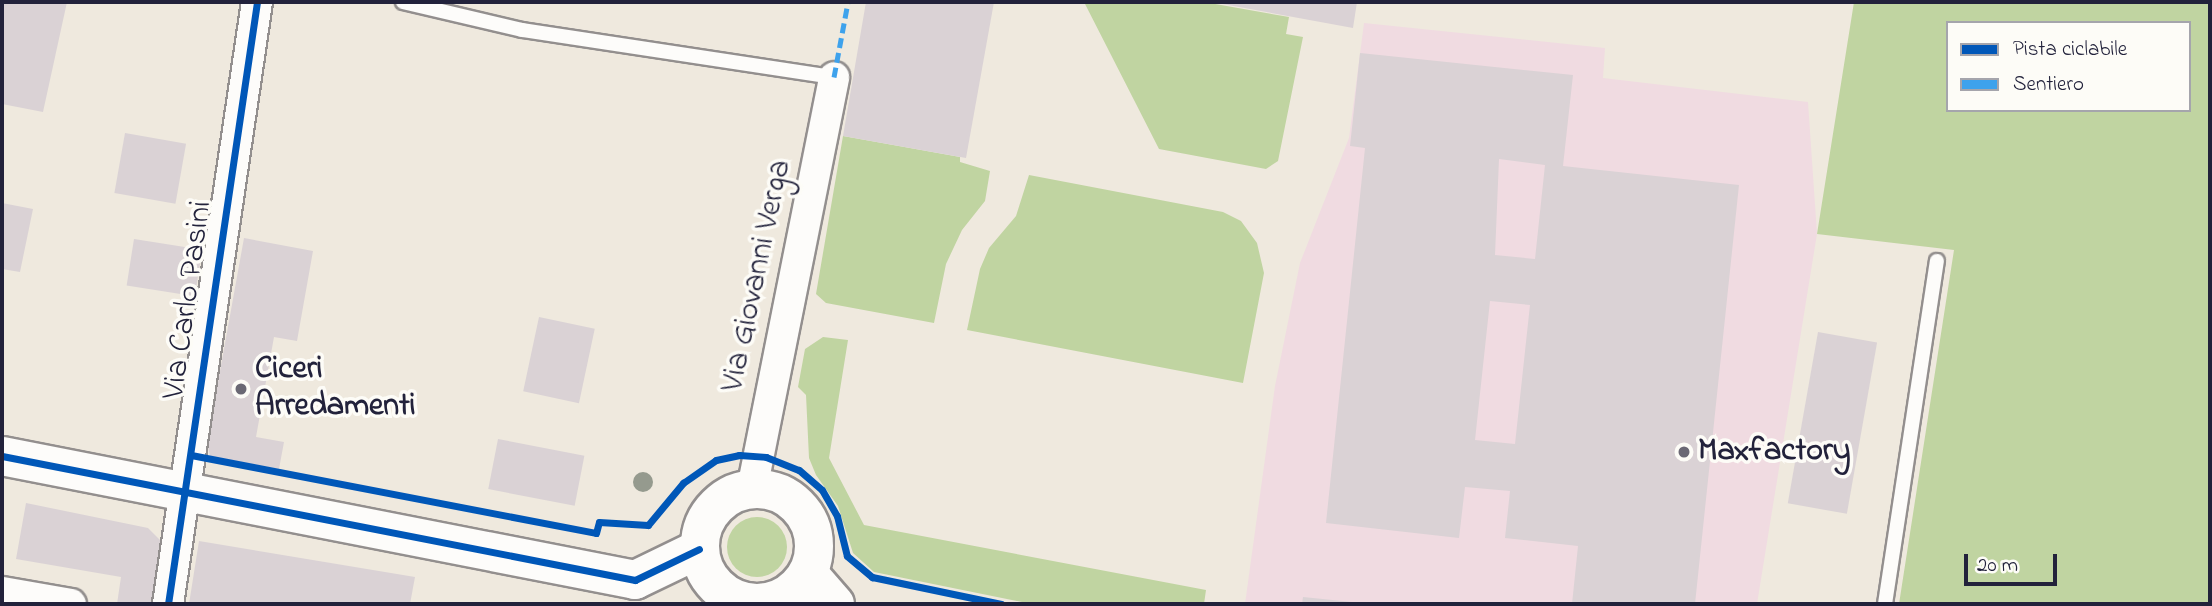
<!DOCTYPE html>
<style>
body{margin:0}
#map{position:relative;width:2212px;height:606px;overflow:hidden;background:#efe9de;font-family:"Indie Flower",sans-serif}
div>[style]{position:absolute}
[style*='--x']{left:calc(var(--x)*1px);top:calc(var(--y)*1px);width:calc(var(--w)*1px);rotate:calc(var(--a)*1deg)}
.built>*{inset:0;background:#f0dbe1}
.green>*{inset:0;background:#c0d4a1}
.round{border-radius:50%}
.building>*{inset:0;background:#dad2d5;transform-origin:0 0}
.roads{filter:drop-shadow(2px 0 #938f8e) drop-shadow(-2px 0 #938f8e) drop-shadow(0 2px #938f8e) drop-shadow(0 -2px #938f8e)}
.lane>*{height:14px;margin:-7px;padding:0 7px;transform-origin:7px;border-radius:7px;background:#fdfcfa}
.street>*{height:30px;margin:-15px;padding:0 15px;transform-origin:15px;border-radius:15px;background:#fdfcfa}
.secondary>*{height:38px;margin:-19px;padding:0 19px;transform-origin:19px;border-radius:19px;background:#fdfcfa}
.secondary>.ring{margin:-19px;padding:0;box-sizing:content-box;background:none;border:38px solid #fdfcfa;border-radius:50%}
.quiet>*{height:5px;margin-top:-2.5px;transform-origin:0;background:repeating-linear-gradient(90deg,#3ea2ec 0 10px,transparent 0 15px)}
.cycleway>*{height:7px;margin:-3.5px;padding:0 3.5px;transform-origin:3.5px;border-radius:3.5px;background:#0057b8}
.trees>*{width:20px;height:20px;margin:-10px;border-radius:50%;background:#959a8e}
.dots>*{width:19px;height:19px;translate:-50% -50%;box-sizing:border-box;border:4px solid #fdfcf7;border-radius:50%}
span{translate:-50% -50%;white-space:nowrap;text-align:center;line-height:1.15;-webkit-text-stroke:7px #fdfcf7;paint-order:stroke}
.street-label{font-size:32px;color:#22223b}
.poi-label{font-size:32px;color:#22223b;font-weight:700}
.left{translate:0 -50%;text-align:left}
.frame{position:absolute;inset:0;border:4px solid #22223b;pointer-events:none}
.legend{position:absolute;left:1946px;top:21px;width:245px;height:91px;box-sizing:border-box;background:#fdfcf7;border:2px solid #a5a5ac;margin:0;padding:9px 12px;list-style:none;font-size:21px;color:#22223b}
.legend li{display:flex;align-items:center;gap:14px;height:35px}
.legend b{width:35px;border:2px solid #a5a5ac}
.scale{position:absolute;left:1964px;top:554px;width:93px;height:32px;box-sizing:border-box;border:4px solid #22223b;border-top:0;padding-left:9px;font-size:21px;line-height:24px;white-space:nowrap;color:#22223b;-webkit-text-stroke:5px #fdfcf7;paint-order:stroke}
</style>
<div id="map">
<div class="built">
<i style="clip-path:polygon(1364px 23px,1605px 48px,1603px 78px,1808px 102px,1817px 234px,1757px 604px,1245px 604px,1275px 386px,1300px 263px,1349px 138px)"></i>
</div>
<div class="green">
<i style="clip-path:polygon(1084px 2px,1204px 2px,1289px 17px,1286px 34px,1303px 37px,1278px 161px,1266px 169px,1159px 149px)"></i>
<i style="clip-path:polygon(evenodd,1854px 2px,2210px 2px,2210px 604px,1899px 604px,1954px 250px,1817px 234px,1854px 2px,1948px 23px,2189px 23px,2189px 110px,1948px 110px,1948px 23px)"></i>
<i style="clip-path:polygon(843px 136px,960px 157px,960px 162px,990px 171px,985px 201px,962px 230px,946px 264px,934px 323px,826px 303px,816px 294px)"></i>
<i style="clip-path:polygon(1029px 175px,1223px 212px,1241px 221px,1257px 243px,1264px 273px,1243px 383px,967px 330px,980px 269px,989px 248px,1016px 216px)"></i>
<i style="clip-path:polygon(823px 337px,848px 340px,829px 458px,864px 525px,1206px 590px,1204px 604px,1032px 604px,874px 572px,853px 553px,838px 506px,816px 475px,809px 458px,806px 395px,798px 387px,805px 349px)"></i>
<i class="round" style="left:727px;top:517px;width:60px;height:60px"></i>
</div>
<div class="building">
<i style="clip-path:polygon(2px 2px,67px 2px,43px 112px,2px 104px)"></i>
<i style="clip-path:polygon(866px 2px,994px 2px,966px 158px,843px 136px)"></i>
<i style="clip-path:polygon(1212px 2px,1357px 2px,1353px 28px)"></i>
<i style="clip-path:polygon(evenodd,1360px 53px,1573px 75px,1563px 166px,1739px 185px,1695px 604px,1572px 604px,1578px 546px,1505px 538px,1510px 491px,1465px 487px,1459px 538px,1326px 523px,1365px 148px,1350px 146px,1360px 53px,1499px 159px,1545px 165px,1535px 259px,1495px 255px,1499px 159px,1360px 53px,1490px 301px,1530px 305px,1515px 444px,1475px 440px,1490px 301px)"></i>
<i style="left:125px;top:133px;width:62px;height:61px;rotate:10deg"></i>
<i style="clip-path:polygon(2px 203px,33px 209px,20px 272px,2px 269px)"></i>
<i style="clip-path:polygon(244px 238px,313px 251px,297px 341px,274px 337px,256px 437px,284px 442px,279px 469px,210px 456px,207px 443px)"></i>
<i style="left:134px;top:239px;width:69px;height:47px;rotate:9deg"></i>
<i style="left:539px;top:317px;width:57px;height:76px;rotate:12deg"></i>
<i style="left:1818px;top:332px;width:60px;height:174px;rotate:10deg"></i>
<i style="left:498px;top:439px;width:88px;height:51px;rotate:11deg"></i>
<i style="clip-path:polygon(26px 503px,148px 528px,162px 542px,152px 604px,117px 604px,121px 577px,16px 559px)"></i>
<i style="clip-path:polygon(199px 541px,415px 577px,410px 604px,189px 604px)"></i>
<i style="clip-path:polygon(1303px 597px,1352px 602px,1352px 604px,1302px 604px)"></i>
</div>
<div class="roads">
<div class="lane">
<i style="--x:403;--y:2;--w:122;--a:13.2"></i>
<i style="--x:522;--y:30;--w:316;--a:8.6"></i>
<i style="--x:1885;--y:604;--w:347;--a:-81.4"></i>
</div>
<div class="street">
<i style="--x:752;--y:489;--w:420;--a:-78.7"></i>
<i style="--x:2;--y:592;--w:70;--a:9.9"></i>
<i style="--x:168;--y:604;--w:609;--a:-81.59"></i>
<i style="--x:744;--y:604;--w:2;--a:-63"></i>
</div>
<div class="secondary">
<i style="--x:2;--y:456;--w:645;--a:11.08"></i>
<i style="--x:635;--y:580;--w:71;--a:-25.8"></i>
<i class="ring" style="left:700px;top:489px;width:76px;height:76px"></i>
<i style="--x:808;--y:573;--w:41;--a:48.9"></i>
</div>
</div>
<div class="quiet">
<i style="--x:834;--y:77;--w:76;--a:-79.4"></i>
</div>
<div class="cycleway">
<i style="--x:191;--y:455;--w:412;--a:10.9"></i>
<i style="--x:596;--y:533;--w:11;--a:-75"></i>
<i style="--x:599;--y:522;--w:49;--a:3.5"></i>
<i style="--x:648;--y:525;--w:55;--a:-50.2"></i>
<i style="--x:683;--y:483;--w:40;--a:-34.9"></i>
<i style="--x:716;--y:460;--w:24;--a:-12"></i>
<i style="--x:739;--y:455;--w:27;--a:4"></i>
<i style="--x:766;--y:457;--w:35;--a:22"></i>
<i style="--x:799;--y:470;--w:30;--a:41"></i>
<i style="--x:822;--y:490;--w:30;--a:60"></i>
<i style="--x:837;--y:516;--w:41;--a:76"></i>
<i style="--x:847;--y:556;--w:33;--a:40"></i>
<i style="--x:872;--y:577;--w:132;--a:11.8"></i>
<i style="--x:2;--y:456;--w:645;--a:11.08"></i>
<i style="--x:635;--y:580;--w:71;--a:-25.8"></i>
<i style="--x:168;--y:604;--w:609;--a:-81.59"></i>
</div>
<div class="trees">
<i style="left:643px;top:482px"></i>
</div>
<div class="dots">
<i style="left:241px;top:389px;background:#6a6874"></i>
<i style="left:1684px;top:452px;background:#6a6874"></i>
</div>
<div class="street-label">
<span style="left:758px;top:276px;rotate:-78deg">Via Giovanni Verga</span>
<span style="left:189px;top:300px;rotate:-82deg">Via Carlo Pasini</span>
</div>
<div class="poi-label">
<span class="left" style="left:255px;top:389px">Ciceri<br>Arredamenti</span>
<span class="left" style="left:1698px;top:452px">Maxfactory</span>
</div>
<div class="frame"></div>
<ul class="legend">
<li><b style="height:9px;background:#0057b8"></b>Pista ciclabile</li>
<li><b style="height:9px;background:#3ea2ec"></b>Sentiero</li>
</ul>
<div class="scale">20 m</div>
</div>
